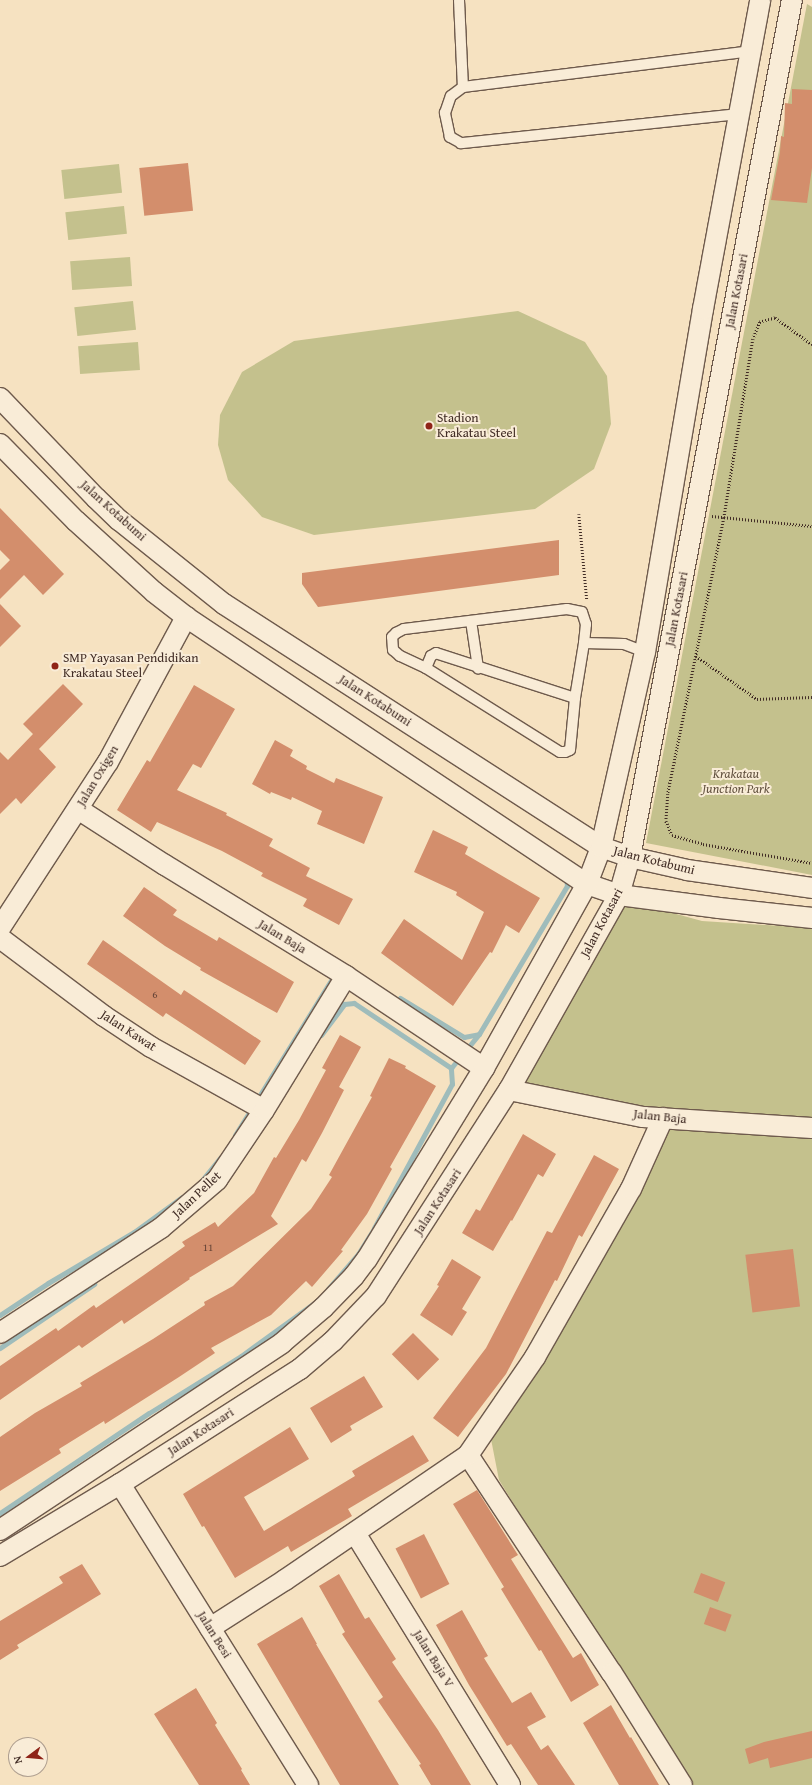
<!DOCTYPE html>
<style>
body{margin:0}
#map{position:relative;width:812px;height:1785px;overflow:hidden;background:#f6e2c1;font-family:"Gentium Book Plus",serif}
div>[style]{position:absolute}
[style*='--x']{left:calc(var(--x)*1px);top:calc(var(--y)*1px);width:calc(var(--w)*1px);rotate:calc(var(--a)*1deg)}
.green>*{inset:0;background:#c4c18d;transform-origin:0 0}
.stream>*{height:5px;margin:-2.5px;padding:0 2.5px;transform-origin:2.5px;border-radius:2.5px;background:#9fbcbb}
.building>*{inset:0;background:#d38e6c;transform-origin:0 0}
.path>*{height:2.5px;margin-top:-1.25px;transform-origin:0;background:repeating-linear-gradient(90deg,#412c25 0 1px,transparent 0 3px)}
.roads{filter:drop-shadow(1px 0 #6e5a4c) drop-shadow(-1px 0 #6e5a4c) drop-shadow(0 1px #6e5a4c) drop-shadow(0 -1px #6e5a4c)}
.service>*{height:10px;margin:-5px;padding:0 5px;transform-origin:5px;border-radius:5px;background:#f9ecd7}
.minor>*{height:20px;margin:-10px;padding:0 10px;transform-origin:10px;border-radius:10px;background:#f9ecd7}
.dots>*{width:11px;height:11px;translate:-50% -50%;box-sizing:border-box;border:2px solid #f9ecd7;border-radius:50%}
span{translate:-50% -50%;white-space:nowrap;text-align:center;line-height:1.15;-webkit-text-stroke:4px #f9ecd7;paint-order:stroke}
.number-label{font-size:11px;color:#664437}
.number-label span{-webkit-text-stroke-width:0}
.street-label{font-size:13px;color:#412c25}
.poi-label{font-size:13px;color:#412c25}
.left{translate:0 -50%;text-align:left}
.park-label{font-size:13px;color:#62513f;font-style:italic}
.north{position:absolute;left:8px;top:1737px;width:40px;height:40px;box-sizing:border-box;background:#f9ecd7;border:1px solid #af9f90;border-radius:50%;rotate:254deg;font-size:11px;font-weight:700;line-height:16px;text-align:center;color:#412c25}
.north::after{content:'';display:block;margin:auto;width:14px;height:18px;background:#8f2418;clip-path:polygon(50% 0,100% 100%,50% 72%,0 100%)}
</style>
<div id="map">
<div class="green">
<i style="clip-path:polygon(807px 4px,812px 7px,812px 875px,646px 843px)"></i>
<i style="left:119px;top:164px;width:29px;height:58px;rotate:84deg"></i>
<i style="left:124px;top:206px;width:28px;height:59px;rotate:84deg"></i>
<i style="left:130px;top:257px;width:29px;height:60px;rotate:86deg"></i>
<i style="left:133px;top:301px;width:29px;height:59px;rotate:84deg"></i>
<i style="clip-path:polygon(518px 311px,585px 342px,607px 376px,611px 424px,594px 469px,535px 509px,314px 535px,262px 517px,228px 480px,218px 445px,220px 415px,242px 372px,294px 341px)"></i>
<i style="left:138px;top:342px;width:28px;height:60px;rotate:86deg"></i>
<i style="clip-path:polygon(614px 897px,702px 921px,812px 928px,812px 1785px,686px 1785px,499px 1480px,490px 1434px,663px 1127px,517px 1080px)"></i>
</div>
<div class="stream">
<i style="--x:400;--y:998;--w:75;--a:31.4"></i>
<i style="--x:464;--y:1037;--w:15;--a:-11"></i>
<i style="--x:479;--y:1034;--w:172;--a:-59.3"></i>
<i style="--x:567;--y:886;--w:9;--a:-96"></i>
<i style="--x:321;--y:1035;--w:39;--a:-53"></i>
<i style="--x:344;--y:1004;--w:10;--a:-6"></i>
<i style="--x:354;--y:1003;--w:117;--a:33.8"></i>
<i style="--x:466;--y:1050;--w:21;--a:-51"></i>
<i style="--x:254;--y:1096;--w:4;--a:27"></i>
<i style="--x:258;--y:1098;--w:142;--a:-58.2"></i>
<i style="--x:235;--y:1135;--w:32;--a:-58"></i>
<i style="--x:198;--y:1185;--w:36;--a:-51"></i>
<i style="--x:328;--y:1289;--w:46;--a:-49.4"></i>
<i style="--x:358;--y:1254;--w:31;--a:-58"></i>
<i style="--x:374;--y:1228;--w:164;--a:-61.6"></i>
<i style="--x:452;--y:1084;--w:16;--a:-94"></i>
<i style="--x:451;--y:1068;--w:16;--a:-50"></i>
<i style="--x:0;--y:1315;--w:58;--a:-33.7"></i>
<i style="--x:48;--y:1283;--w:100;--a:-30.7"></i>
<i style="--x:134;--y:1232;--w:59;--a:-36.1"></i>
<i style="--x:0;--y:1348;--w:114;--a:-34.2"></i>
<i style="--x:0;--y:1513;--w:179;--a:-33.9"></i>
<i style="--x:149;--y:1413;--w:108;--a:-31.8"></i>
<i style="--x:241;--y:1356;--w:95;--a:-36"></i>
</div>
<div class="building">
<i style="clip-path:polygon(792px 89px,812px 90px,812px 168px,807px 203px,771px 200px,780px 152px,781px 136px,784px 137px,785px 103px,792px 104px)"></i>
<i style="left:188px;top:163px;width:48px;height:49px;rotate:84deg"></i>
<i style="clip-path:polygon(0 508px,64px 574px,43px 595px,24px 575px,0 599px,0 570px,10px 560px,0 550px)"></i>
<i style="clip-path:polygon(559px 540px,559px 575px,318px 607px,302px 584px,302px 573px)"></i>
<i style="clip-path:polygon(0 604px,21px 626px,0 647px)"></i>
<i style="clip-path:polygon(63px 684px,83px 704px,39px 749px,56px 767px,21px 804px,16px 798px,0 814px,0 752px,8px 760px,33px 734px,23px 724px)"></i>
<i style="clip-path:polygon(194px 685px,235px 709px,201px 768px,193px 764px,177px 790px,227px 813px,226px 815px,273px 839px,269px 846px,310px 868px,306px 876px,353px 899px,339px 925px,303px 906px,307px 899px,261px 876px,263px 873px,222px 851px,157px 822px,151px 832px,117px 810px,147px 760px,150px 762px)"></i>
<i style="clip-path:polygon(275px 740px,293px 750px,290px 756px,307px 766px,306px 769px,334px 783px,336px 778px,383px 797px,364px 844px,317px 824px,322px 811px,292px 797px,291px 800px,271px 792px,270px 794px,252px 784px)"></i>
<i style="clip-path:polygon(433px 830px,468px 847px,465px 854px,540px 898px,519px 933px,506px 925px,492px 953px,490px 952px,453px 1006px,381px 953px,404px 919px,462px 960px,484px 912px,456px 895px,457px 892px,414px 872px)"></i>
<i style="clip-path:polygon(144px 887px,177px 910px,173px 915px,217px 941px,219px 937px,294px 982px,277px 1013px,200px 970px,201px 968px,165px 946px,123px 916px)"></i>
<i style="clip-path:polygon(103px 940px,181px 995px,184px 990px,261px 1041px,245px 1065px,166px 1013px,163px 1017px,87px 964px)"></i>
<i style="clip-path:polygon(340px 1035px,361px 1047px,339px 1087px,344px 1090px,322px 1133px,306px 1162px,302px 1159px,271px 1216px,278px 1224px,189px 1278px,190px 1279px,124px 1324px,122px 1320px,82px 1348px,79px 1345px,0 1400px,0 1366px,56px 1328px,58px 1331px,94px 1305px,96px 1308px,144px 1275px,185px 1246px,182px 1242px,215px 1222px,218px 1227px,254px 1193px,274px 1157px,276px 1158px,299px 1120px,326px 1070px,322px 1068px)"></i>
<i style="clip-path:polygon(389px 1058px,406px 1066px,405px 1068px,436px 1086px,390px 1167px,392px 1169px,367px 1214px,341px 1250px,343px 1251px,312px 1287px,306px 1281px,271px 1315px,211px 1348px,215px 1353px,179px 1377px,105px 1424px,104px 1421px,59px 1449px,61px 1453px,0 1491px,0 1437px,35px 1413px,82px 1386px,80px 1383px,153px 1339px,205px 1305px,204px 1302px,233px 1286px,311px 1209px,332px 1177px,329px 1175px,372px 1097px,370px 1096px)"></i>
<i style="clip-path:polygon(523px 1134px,556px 1154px,543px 1177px,538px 1174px,512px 1221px,511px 1220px,493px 1251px,462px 1233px,476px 1209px,480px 1211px)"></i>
<i style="clip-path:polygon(594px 1155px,619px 1169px,582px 1237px,579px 1235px,557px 1281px,555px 1280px,506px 1374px,458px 1437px,433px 1418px,486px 1348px,547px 1231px,552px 1233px)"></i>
<i style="left:793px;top:1249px;width:58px;height:48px;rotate:83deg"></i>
<i style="clip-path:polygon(452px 1259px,481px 1277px,462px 1309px,467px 1312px,452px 1336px,420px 1315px,439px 1286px,437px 1285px)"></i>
<i style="left:413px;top:1333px;width:37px;height:30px;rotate:45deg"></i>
<i style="clip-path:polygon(364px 1376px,383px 1407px,350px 1426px,352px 1430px,331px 1443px,310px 1408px)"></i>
<i style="clip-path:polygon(290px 1427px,309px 1459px,244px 1497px,264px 1531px,355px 1476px,352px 1471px,413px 1435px,429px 1461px,348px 1509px,352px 1516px,291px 1552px,288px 1546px,235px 1578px,204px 1526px,202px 1527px,183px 1494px)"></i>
<i style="clip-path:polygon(477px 1490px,518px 1555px,511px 1559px,573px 1658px,581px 1653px,599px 1685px,571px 1702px,541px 1650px,539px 1651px,501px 1589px,504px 1587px,453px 1504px)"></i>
<i style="left:424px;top:1534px;width:56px;height:32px;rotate:63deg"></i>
<i style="clip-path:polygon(82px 1564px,101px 1594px,17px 1645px,19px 1648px,0 1660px,0 1621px,63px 1583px,59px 1577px)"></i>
<i style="left:701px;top:1573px;width:26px;height:21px;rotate:21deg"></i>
<i style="clip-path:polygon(339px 1574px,365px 1619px,369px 1617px,396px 1659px,392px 1662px,438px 1730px,471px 1785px,431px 1785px,419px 1765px,421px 1764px,378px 1701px,383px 1697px,342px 1634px,345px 1632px,319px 1586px)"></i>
<i style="left:710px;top:1607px;width:23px;height:18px;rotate:20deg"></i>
<i style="clip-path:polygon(462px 1610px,488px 1656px,484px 1658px,512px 1703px,531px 1692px,546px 1717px,527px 1727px,541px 1750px,548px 1745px,575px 1785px,538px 1785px,511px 1744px,507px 1746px,469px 1685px,436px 1625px)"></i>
<i style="clip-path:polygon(302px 1617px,317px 1644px,316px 1644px,399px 1785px,340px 1785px,257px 1644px)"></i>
<i style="clip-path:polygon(196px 1688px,217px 1723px,215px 1725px,242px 1769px,241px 1770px,250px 1785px,199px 1785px,154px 1714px)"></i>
<i style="clip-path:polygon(611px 1705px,630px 1738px,631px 1737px,659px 1785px,619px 1785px,583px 1723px)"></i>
<i style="clip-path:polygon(812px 1731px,812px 1758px,770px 1768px,768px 1758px,749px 1764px,745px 1749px,764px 1742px)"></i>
</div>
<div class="path">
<i style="--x:812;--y:345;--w:46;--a:-143.9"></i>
<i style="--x:775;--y:318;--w:16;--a:165"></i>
<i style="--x:760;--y:322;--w:18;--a:112"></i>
<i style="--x:753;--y:339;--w:181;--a:99.2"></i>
<i style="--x:724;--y:518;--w:282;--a:101.5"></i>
<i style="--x:668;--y:794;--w:27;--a:94"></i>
<i style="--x:666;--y:821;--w:15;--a:67"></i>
<i style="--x:672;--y:835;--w:32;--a:16"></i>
<i style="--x:703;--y:844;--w:111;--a:9.9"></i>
<i style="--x:579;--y:514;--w:87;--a:84.7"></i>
<i style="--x:712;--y:516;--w:100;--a:5.7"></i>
<i style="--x:696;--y:656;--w:75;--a:35.2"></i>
<i style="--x:757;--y:699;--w:55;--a:-2.1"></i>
</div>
<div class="roads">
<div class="service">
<i style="--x:459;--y:0;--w:87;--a:87.4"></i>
<i style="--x:739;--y:114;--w:280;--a:174"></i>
<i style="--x:461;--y:143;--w:13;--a:-151"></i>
<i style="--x:450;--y:137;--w:25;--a:-102"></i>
<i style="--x:445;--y:113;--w:18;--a:-71"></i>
<i style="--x:451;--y:96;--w:15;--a:-37"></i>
<i style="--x:463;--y:87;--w:289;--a:-7.1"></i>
<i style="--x:471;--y:621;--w:48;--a:81.5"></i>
<i style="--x:426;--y:668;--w:29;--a:-155"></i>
<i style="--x:400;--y:656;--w:9;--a:-139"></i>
<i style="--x:393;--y:650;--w:13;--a:-94"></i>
<i style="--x:392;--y:637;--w:6;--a:-45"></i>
<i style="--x:396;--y:633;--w:9;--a:-27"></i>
<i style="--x:404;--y:629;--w:164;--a:-7"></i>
<i style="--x:567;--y:609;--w:15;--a:11"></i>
<i style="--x:582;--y:612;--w:13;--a:72"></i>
<i style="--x:586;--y:624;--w:19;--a:96"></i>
<i style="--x:575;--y:698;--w:146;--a:-162.1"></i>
<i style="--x:436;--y:653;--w:6;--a:149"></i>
<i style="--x:431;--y:656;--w:13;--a:113"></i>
<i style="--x:426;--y:668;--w:158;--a:32.1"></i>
<i style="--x:560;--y:752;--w:5;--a:0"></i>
<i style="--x:565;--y:752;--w:5;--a:-22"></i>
<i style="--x:570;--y:750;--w:52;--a:-84.5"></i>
<i style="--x:575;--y:698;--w:56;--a:-80.7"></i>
<i style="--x:584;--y:643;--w:40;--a:1.4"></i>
<i style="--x:624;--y:644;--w:22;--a:21"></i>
</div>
<div class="minor">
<i style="--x:0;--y:398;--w:139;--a:46.2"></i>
<i style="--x:96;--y:498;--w:32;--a:44"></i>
<i style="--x:119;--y:520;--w:134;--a:38.7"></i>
<i style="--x:224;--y:604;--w:449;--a:32.8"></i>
<i style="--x:601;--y:847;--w:31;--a:19"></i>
<i style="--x:630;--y:857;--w:58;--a:12.8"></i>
<i style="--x:687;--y:870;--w:126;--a:8.2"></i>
<i style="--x:0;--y:444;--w:108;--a:45.4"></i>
<i style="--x:76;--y:521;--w:105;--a:42.3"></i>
<i style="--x:154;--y:592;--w:41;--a:38"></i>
<i style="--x:186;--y:617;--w:482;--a:33.7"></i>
<i style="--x:587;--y:884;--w:34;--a:19"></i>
<i style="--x:619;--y:895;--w:101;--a:7.4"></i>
<i style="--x:719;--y:908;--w:94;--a:6.1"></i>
<i style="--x:78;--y:809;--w:103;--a:32.8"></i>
<i style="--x:165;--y:865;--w:212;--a:31.5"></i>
<i style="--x:346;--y:976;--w:166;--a:33.7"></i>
<i style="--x:0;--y:928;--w:198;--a:-57"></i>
<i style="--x:108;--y:762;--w:165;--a:-61.7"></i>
<i style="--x:0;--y:938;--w:130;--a:36.9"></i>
<i style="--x:104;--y:1016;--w:56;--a:33.4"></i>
<i style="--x:151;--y:1047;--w:129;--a:29.1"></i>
<i style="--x:509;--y:1090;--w:137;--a:11.4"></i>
<i style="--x:643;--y:1117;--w:169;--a:3.7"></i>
<i style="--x:0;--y:1333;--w:192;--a:-33.1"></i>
<i style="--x:161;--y:1228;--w:74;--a:-40.6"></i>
<i style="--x:217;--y:1180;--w:84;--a:-56.1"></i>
<i style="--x:264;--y:1110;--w:157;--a:-58.5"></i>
<i style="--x:468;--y:1455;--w:261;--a:56.6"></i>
<i style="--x:612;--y:1673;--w:132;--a:58"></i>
<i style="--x:120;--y:1484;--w:355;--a:58"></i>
<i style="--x:0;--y:1530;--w:338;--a:-33.5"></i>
<i style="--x:282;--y:1343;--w:54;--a:-40.5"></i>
<i style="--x:323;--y:1308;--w:45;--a:-45.9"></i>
<i style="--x:354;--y:1276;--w:21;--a:-53"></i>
<i style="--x:367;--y:1259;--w:224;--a:-58.5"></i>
<i style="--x:484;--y:1068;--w:211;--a:-60.8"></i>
<i style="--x:587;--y:884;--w:40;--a:-69"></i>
<i style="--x:601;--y:847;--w:200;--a:-77.3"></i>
<i style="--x:645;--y:652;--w:348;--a:-80.4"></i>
<i style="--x:703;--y:309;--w:314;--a:-79.5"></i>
<i style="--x:355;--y:1533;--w:296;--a:58.4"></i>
<i style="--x:0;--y:1556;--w:140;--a:-31"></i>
<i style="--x:120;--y:1484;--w:214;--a:-32.6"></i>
<i style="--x:300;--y:1369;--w:43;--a:-40.3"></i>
<i style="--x:333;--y:1341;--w:62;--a:-46.3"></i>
<i style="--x:376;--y:1296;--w:245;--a:-57.2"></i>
<i style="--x:509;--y:1090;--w:224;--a:-60.6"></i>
<i style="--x:619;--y:895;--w:40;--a:-74"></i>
<i style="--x:630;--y:857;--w:872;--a:-79.3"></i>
<i style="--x:210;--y:1628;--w:89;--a:-32.6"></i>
<i style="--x:285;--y:1580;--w:222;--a:-34.3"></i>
<i style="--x:468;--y:1455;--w:119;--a:-55.6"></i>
<i style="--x:535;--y:1357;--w:193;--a:-60.3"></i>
<i style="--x:631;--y:1189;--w:78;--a:-65.7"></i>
</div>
</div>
<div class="dots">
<i style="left:429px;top:426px;background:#8f2418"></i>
<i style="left:55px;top:666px;background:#8f2418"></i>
</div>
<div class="number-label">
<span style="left:155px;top:994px">6</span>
<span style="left:208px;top:1247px">11</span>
</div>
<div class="street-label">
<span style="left:737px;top:291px;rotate:-79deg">Jalan Kotasari</span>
<span style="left:113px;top:511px;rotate:42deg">Jalan Kotabumi</span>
<span style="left:677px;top:609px;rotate:-79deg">Jalan Kotasari</span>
<span style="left:375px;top:701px;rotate:33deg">Jalan Kotabumi</span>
<span style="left:98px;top:776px;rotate:-59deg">Jalan Oxigen</span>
<span style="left:654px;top:861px;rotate:14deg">Jalan Kotabumi</span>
<span style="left:602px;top:923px;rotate:-62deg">Jalan Kotasari</span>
<span style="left:282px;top:937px;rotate:31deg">Jalan Baja</span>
<span style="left:128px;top:1031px;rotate:33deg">Jalan Kawat</span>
<span style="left:660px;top:1117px;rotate:6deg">Jalan Baja</span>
<span style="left:197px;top:1195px;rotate:-43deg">Jalan Pellet</span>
<span style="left:438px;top:1202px;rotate:-57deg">Jalan Kotasari</span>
<span style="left:201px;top:1432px;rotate:-33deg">Jalan Kotasari</span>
<span style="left:214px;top:1635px;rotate:58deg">Jalan Besi</span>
<span style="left:433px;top:1659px;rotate:58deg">Jalan Baja V</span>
</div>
<div class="poi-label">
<span class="left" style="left:437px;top:426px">Stadion<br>Krakatau Steel</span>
<span class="left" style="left:63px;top:666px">SMP Yayasan Pendidikan<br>Krakatau Steel</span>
</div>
<div class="park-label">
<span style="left:736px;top:782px">Krakatau<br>Junction Park</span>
</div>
<div class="north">N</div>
</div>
